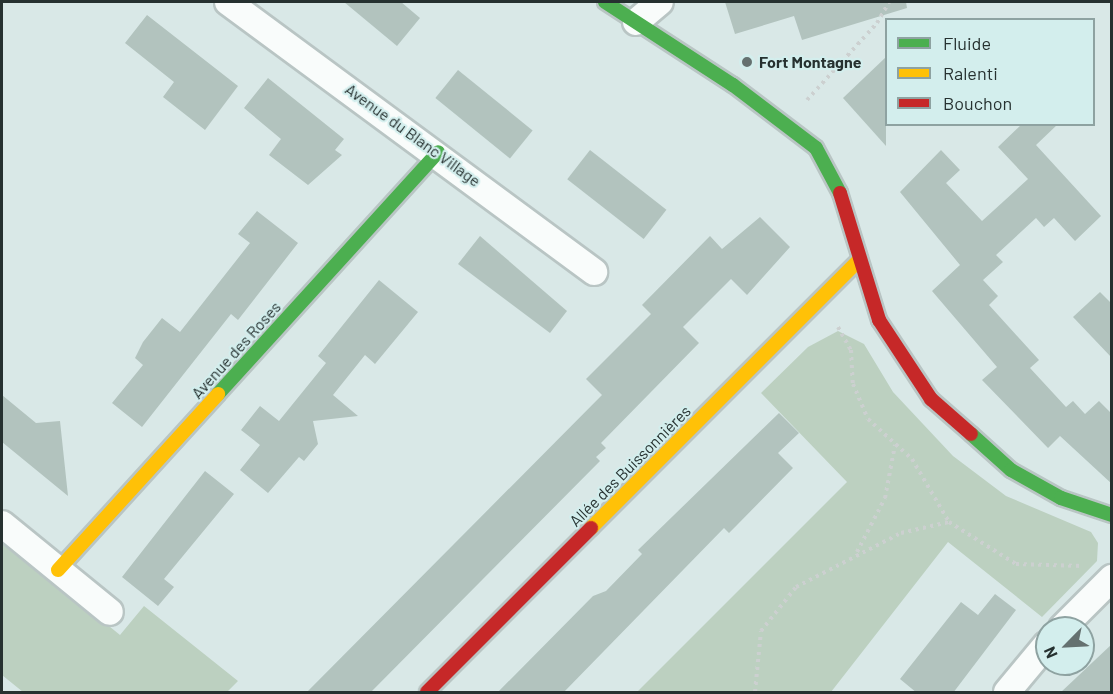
<!DOCTYPE html>
<meta charset="utf-8">
<style>
body{margin:0}
#map{position:relative;width:1113px;height:694px;overflow:hidden;background:#d9e8e7;font-family:Barlow,sans-serif}
div>[style]{position:absolute}
[style*='--x']{left:calc(var(--x)*1px);top:calc(var(--y)*1px);width:calc(var(--w)*1px);rotate:calc(var(--a)*1deg)}
.green>*{inset:0;background:#bcd0c0}
.building>*{inset:0;background:#b2c3be;transform-origin:0 0}
.path>*{height:4px;margin-top:-2px;transform-origin:0;background:repeating-linear-gradient(90deg,#ccd0d0 0 3px,transparent 0 7.5px)}
.roads{filter:drop-shadow(2px 0 #b9c5c4) drop-shadow(-2px 0 #b9c5c4) drop-shadow(0 2px #b9c5c4) drop-shadow(0 -2px #b9c5c4)}
.street>*{height:26px;margin:-13px;padding:0 13px;transform-origin:13px;border-radius:13px;background:#f9fcfb}
.fast>*{height:14px;margin:-7px;padding:0 7px;transform-origin:7px;border-radius:7px;background:#4caf50}
.slow>*{height:14px;margin:-7px;padding:0 7px;transform-origin:7px;border-radius:7px;background:#ffc107}
.jam>*{height:14px;margin:-7px;padding:0 7px;transform-origin:7px;border-radius:7px;background:#c62828}
.dots>*{width:16px;height:16px;translate:-50% -50%;box-sizing:border-box;border:3px solid #d3eeed;border-radius:50%}
span{translate:-50% -50%;white-space:nowrap;text-align:center;line-height:1.15;-webkit-text-stroke:4.5px #d3eeed;paint-order:stroke}
.poi-label{font-size:16px;color:#263130;font-weight:700}
.left{translate:0 -50%;text-align:left}
.street-label{font-size:16px;color:#263130}
.frame{position:absolute;inset:0;border:3px solid #263130;pointer-events:none}
.legend{position:absolute;left:885px;top:18px;width:210px;height:108px;box-sizing:border-box;background:#d3eeed;border:2px solid #8ea2a1;margin:0;padding:8px 10px;list-style:none;font-size:18px;color:#263130}
.legend li{display:flex;align-items:center;gap:12px;height:30px}
.legend b{width:30px;border:2px solid #8ea2a1}
.north{position:absolute;left:1035px;top:616px;width:60px;height:60px;box-sizing:border-box;background:#d3eeed;border:2px solid #8ea2a1;border-radius:50%;rotate:246deg;font-size:16px;font-weight:700;line-height:24px;text-align:center;color:#263130}
.north::after{content:'';display:block;margin:auto;width:21px;height:27px;background:#657170;clip-path:polygon(50% 0,100% 100%,50% 72%,0 100%)}
</style>
<div id="map">
<div class="green">
<i style="clip-path:polygon(838px 331px,864px 344px,893px 392px,953px 456px,1006px 496px,1091px 532px,1098px 543px,1097px 561px,1042px 617px,948px 542px,831px 692px,637px 692px,847px 482px,761px 393px,808px 347px)"></i>
<i style="clip-path:polygon(2px 539px,120px 635px,144px 606px,238px 681px,227px 692px,23px 692px,2px 675px)"></i>
</div>
<div class="building">
<i style="clip-path:polygon(344px 2px,401px 2px,420px 18px,397px 46px)"></i>
<i style="clip-path:polygon(725px 2px,906px 2px,907px 8px,802px 40px,794px 16px,735px 34px)"></i>
<i style="clip-path:polygon(147px 15px,238px 86px,205px 130px,163px 97px,174px 82px,125px 43px)"></i>
<i style="clip-path:polygon(886px 57px,886px 146px,843px 98px)"></i>
<i style="left:458px;top:70px;width:96px;height:36px;rotate:39deg"></i>
<i style="clip-path:polygon(268px 78px,344px 139px,335px 150px,342px 155px,308px 185px,269px 155px,281px 139px,244px 108px)"></i>
<i style="clip-path:polygon(1022px 124px,1058px 124px,1036px 145px,1101px 216px,1075px 241px,1054px 218px,1044px 227px,1036px 218px,996px 255px,1003px 262px,983px 280px,998px 296px,989px 305px,1039px 360px,1030px 368px,1066px 407px,1073px 401px,1085px 414px,1099px 401px,1112px 414px,1112px 484px,1060px 436px,1048px 448px,982px 380px,997px 367px,932px 291px,960px 265px,900px 192px,941px 150px,960px 170px,946px 183px,982px 221px,1028px 179px,998px 147px)"></i>
<i style="left:590px;top:150px;width:97px;height:37px;rotate:38deg"></i>
<i style="clip-path:polygon(257px 211px,298px 243px,238px 320px,231px 314px,142px 427px,112px 403px,143px 365px,135px 358px,143px 342px,162px 318px,180px 332px,250px 243px,238px 234px)"></i>
<i style="clip-path:polygon(760px 217px,790px 247px,747px 295px,731px 279px,683px 327px,699px 343px,601px 443px,606px 448px,596px 457px,600px 461px,370px 693px,306px 693px,602px 395px,586px 379px,651px 314px,642px 305px,710px 236px,722px 249px)"></i>
<i style="clip-path:polygon(480px 236px,567px 311px,550px 333px,458px 264px)"></i>
<i style="clip-path:polygon(379px 280px,418px 312px,375px 364px,365px 355px,333px 395px,358px 416px,313px 421px,318px 444px,304px 461px,299px 457px,268px 493px,240px 470px,260px 445px,241px 430px,260px 406px,279px 421px,326px 363px,318px 356px)"></i>
<i style="clip-path:polygon(1100px 292px,1112px 304px,1112px 358px,1073px 317px)"></i>
<i style="clip-path:polygon(2px 395px,36px 423px,60px 421px,68px 496px,2px 442px)"></i>
<i style="clip-path:polygon(779px 413px,799px 433px,778px 453px,793px 468px,738px 524px,729px 533px,724px 528px,563px 693px,497px 693px,593px 596px,606px 591px,642px 554px,638px 550px)"></i>
<i style="clip-path:polygon(205px 471px,234px 494px,164px 579px,174px 587px,158px 606px,122px 577px)"></i>
<i style="clip-path:polygon(995px 594px,1016px 610px,953px 693px,917px 693px,900px 679px,961px 602px,978px 615px)"></i>
<i style="clip-path:polygon(1112px 644px,1112px 693px,1060px 693px)"></i>
</div>
<div class="path">
<i style="--x:807;--y:100;--w:104;--a:-47.7"></i>
<i style="--x:877;--y:23;--w:24;--a:-60"></i>
<i style="--x:838;--y:327;--w:26;--a:61"></i>
<i style="--x:851;--y:350;--w:34;--a:87"></i>
<i style="--x:853;--y:384;--w:38;--a:67"></i>
<i style="--x:868;--y:419;--w:59;--a:42.3"></i>
<i style="--x:912;--y:459;--w:73;--a:59.6"></i>
<i style="--x:949;--y:522;--w:79;--a:32.1"></i>
<i style="--x:1016;--y:564;--w:67;--a:1.7"></i>
<i style="--x:857;--y:552;--w:61;--a:-62.6"></i>
<i style="--x:885;--y:498;--w:54;--a:-79.3"></i>
<i style="--x:755;--y:692;--w:61;--a:-84.4"></i>
<i style="--x:761;--y:631;--w:56;--a:-51.5"></i>
<i style="--x:796;--y:587;--w:118;--a:-27.2"></i>
<i style="--x:901;--y:533;--w:49;--a:-12.9"></i>
</div>
<div class="roads">
<div class="street">
<i style="--x:228;--y:2;--w:455;--a:36.4"></i>
<i style="--x:636;--y:22;--w:31;--a:-40"></i>
<i style="--x:2;--y:524;--w:139;--a:39.2"></i>
<i style="--x:1062;--y:628;--w:71;--a:-45"></i>
<i style="--x:1007;--y:692;--w:62;--a:-50.2"></i>
</div>
<div class="fast">
<i style="--x:605;--y:2;--w:153;--a:33"></i>
<i style="--x:733;--y:85;--w:104;--a:37.2"></i>
<i style="--x:816;--y:148;--w:51;--a:61.9"></i>
<i style="--x:218;--y:394;--w:327;--a:-47.7"></i>
<i style="--x:971;--y:434;--w:54;--a:42"></i>
<i style="--x:1011;--y:470;--w:57;--a:29.2"></i>
<i style="--x:1061;--y:498;--w:54;--a:18.4"></i>
</div>
<div class="slow">
<i style="--x:591;--y:528;--w:376;--a:-45"></i>
<i style="--x:58;--y:570;--w:238;--a:-47.7"></i>
</div>
<div class="jam">
<i style="--x:840;--y:193;--w:133;--a:72.9"></i>
<i style="--x:879;--y:320;--w:95;--a:56.6"></i>
<i style="--x:931;--y:399;--w:53;--a:41.2"></i>
<i style="--x:427;--y:692;--w:232;--a:-45"></i>
</div>
</div>
<div class="dots">
<i style="left:747px;top:62px;background:#657170"></i>
</div>
<div class="poi-label">
<span class="left" style="left:759px;top:62px">Fort Montagne</span>
</div>
<div class="street-label">
<span style="left:413px;top:135px;rotate:36deg">Avenue du Blanc Village</span>
<span style="left:236px;top:350px;rotate:-48deg">Avenue des Roses</span>
<span style="left:630px;top:466px;rotate:-45deg">Allée des Buissonnières</span>
</div>
<div class="frame"></div>
<ul class="legend">
<li><b style="height:8px;background:#4caf50"></b>Fluide</li>
<li><b style="height:8px;background:#ffc107"></b>Ralenti</li>
<li><b style="height:8px;background:#c62828"></b>Bouchon</li>
</ul>
<div class="north">N</div>
</div>
